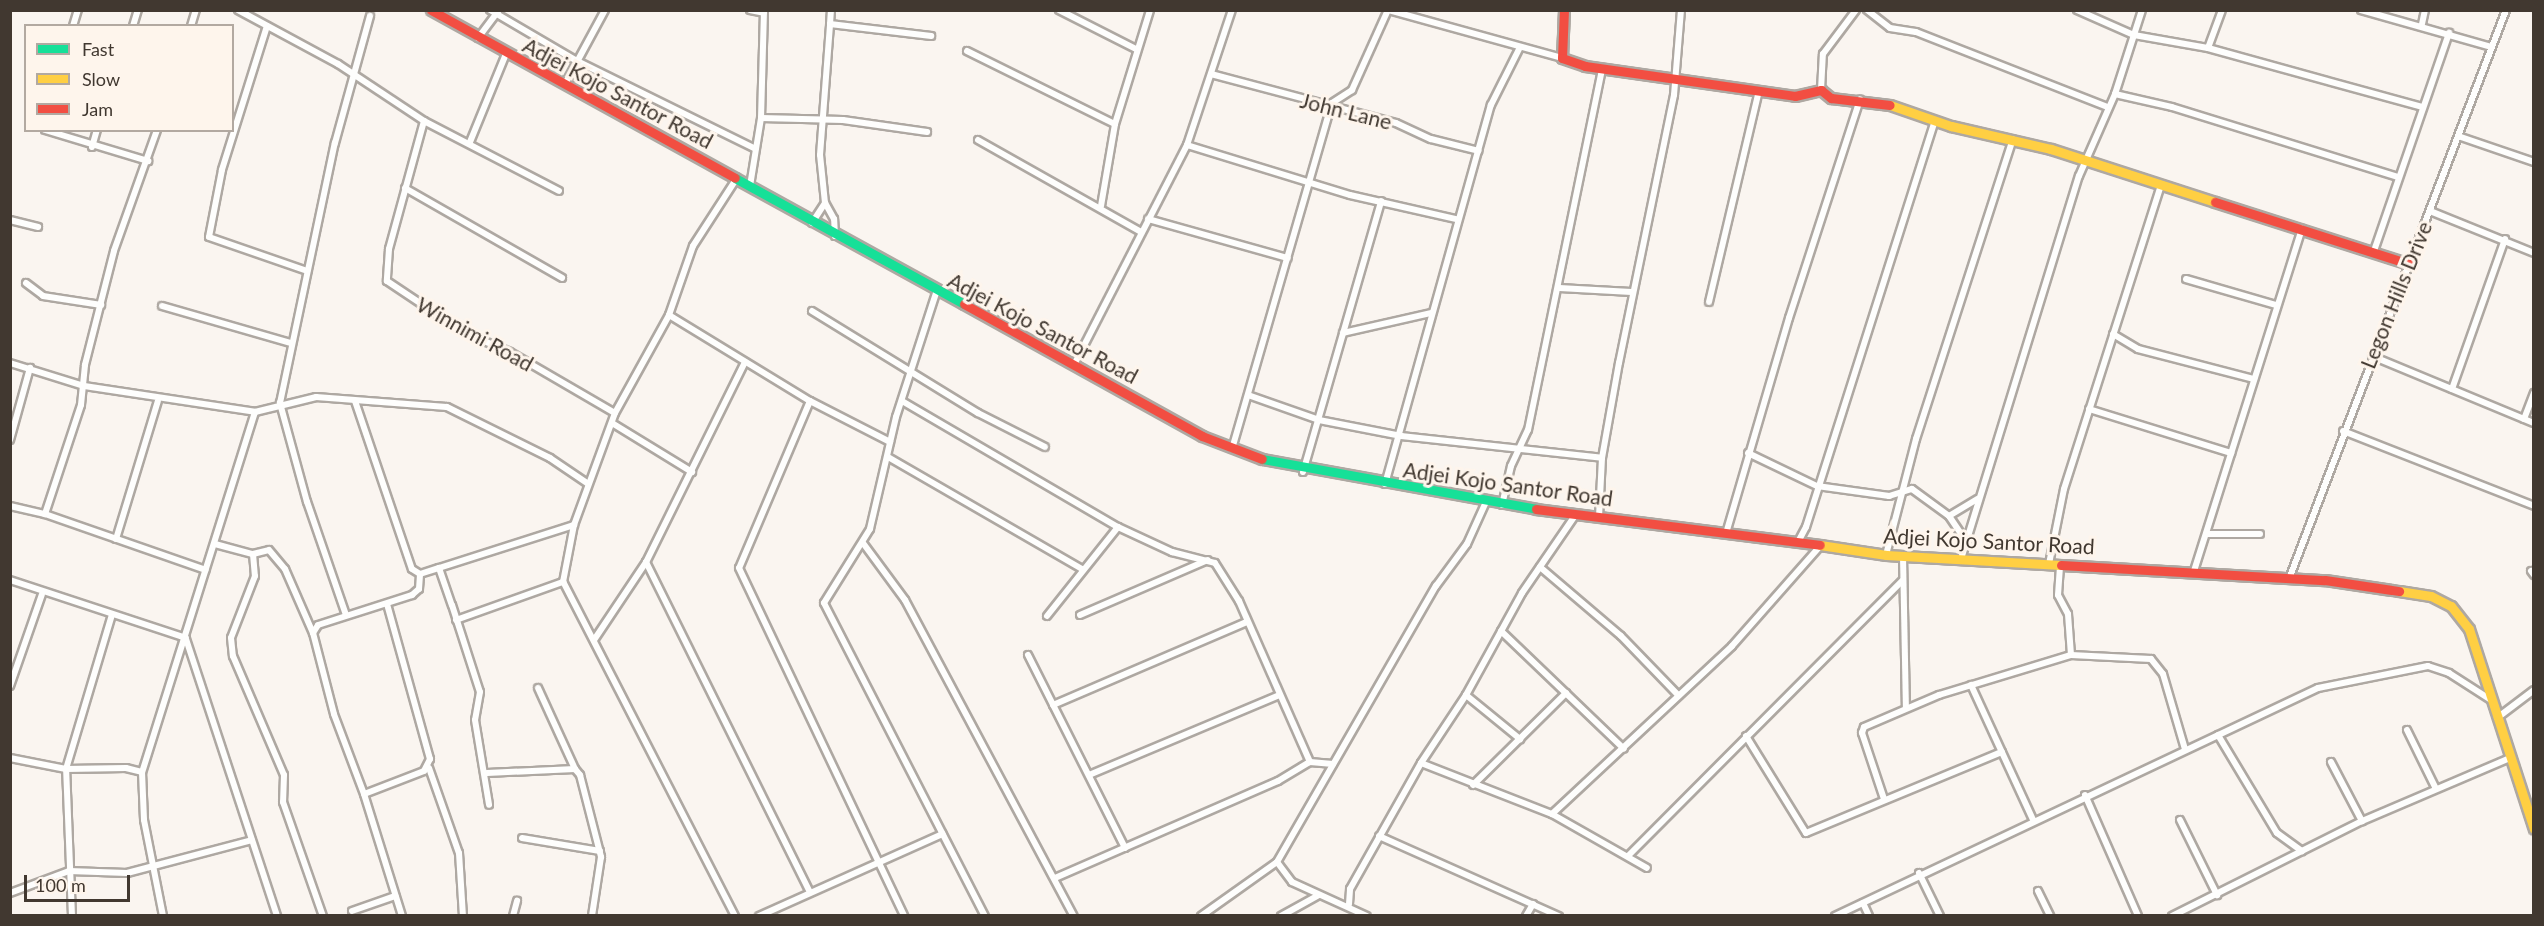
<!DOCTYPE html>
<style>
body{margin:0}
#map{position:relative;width:2544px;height:926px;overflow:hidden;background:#faf5f0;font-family:Lato,sans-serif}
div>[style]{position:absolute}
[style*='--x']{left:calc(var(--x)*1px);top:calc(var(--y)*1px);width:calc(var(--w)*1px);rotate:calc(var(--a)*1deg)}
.roads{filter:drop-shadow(2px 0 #aea8a2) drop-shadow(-2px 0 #aea8a2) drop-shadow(0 2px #aea8a2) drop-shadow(0 -2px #aea8a2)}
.street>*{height:6px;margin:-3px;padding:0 3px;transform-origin:3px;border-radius:3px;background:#fefefd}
.fast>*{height:9px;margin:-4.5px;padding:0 4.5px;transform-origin:4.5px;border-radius:4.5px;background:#16e098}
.slow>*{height:9px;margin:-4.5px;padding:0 4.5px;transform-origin:4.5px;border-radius:4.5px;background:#ffcf43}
.jam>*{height:9px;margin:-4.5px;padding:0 4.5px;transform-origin:4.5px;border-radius:4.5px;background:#f24e42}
span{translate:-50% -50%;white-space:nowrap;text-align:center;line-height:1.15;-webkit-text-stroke:6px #fef5ec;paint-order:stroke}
.street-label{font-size:21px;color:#413830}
.frame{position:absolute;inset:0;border:12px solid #413830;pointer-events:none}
.legend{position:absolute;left:24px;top:24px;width:210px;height:108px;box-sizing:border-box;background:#fef5ec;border:2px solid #b2a9a1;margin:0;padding:8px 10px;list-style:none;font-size:18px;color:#413830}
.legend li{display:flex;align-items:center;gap:12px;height:30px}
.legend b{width:30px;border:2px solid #b2a9a1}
.scale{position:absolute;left:24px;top:875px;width:106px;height:27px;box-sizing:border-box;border:3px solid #413830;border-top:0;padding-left:8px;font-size:18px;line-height:21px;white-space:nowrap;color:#413830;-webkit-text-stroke:4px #fef5ec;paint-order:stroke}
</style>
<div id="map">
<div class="roads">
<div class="street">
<i style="--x:238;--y:10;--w:114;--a:28.4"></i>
<i style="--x:338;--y:64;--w:103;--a:33.5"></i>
<i style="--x:424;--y:121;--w:152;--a:27.4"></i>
<i style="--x:490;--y:10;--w:101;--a:30.4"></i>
<i style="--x:577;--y:61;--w:199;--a:26.2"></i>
<i style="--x:750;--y:10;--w:14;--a:12"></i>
<i style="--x:1059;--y:10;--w:86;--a:26.9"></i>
<i style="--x:1388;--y:10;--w:180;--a:15.4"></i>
<i style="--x:1867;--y:10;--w:29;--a:38"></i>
<i style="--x:1890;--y:28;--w:26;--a:9"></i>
<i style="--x:1916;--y:32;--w:205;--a:21.4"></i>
<i style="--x:2077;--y:10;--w:62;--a:23.7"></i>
<i style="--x:2134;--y:35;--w:75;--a:10"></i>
<i style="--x:2208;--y:48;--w:222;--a:15.4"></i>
<i style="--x:2361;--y:10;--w:136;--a:15.8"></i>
<i style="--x:830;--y:24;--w:14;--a:-86"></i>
<i style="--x:2422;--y:24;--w:14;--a:-78"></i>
<i style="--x:73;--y:26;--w:17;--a:-73"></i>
<i style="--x:133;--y:26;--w:17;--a:-73"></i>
<i style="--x:191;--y:26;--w:17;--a:-73"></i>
<i style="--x:267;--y:26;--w:151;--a:107.4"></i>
<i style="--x:222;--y:170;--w:68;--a:101"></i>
<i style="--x:209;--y:237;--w:104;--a:19.1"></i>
<i style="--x:478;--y:38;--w:35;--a:-53"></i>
<i style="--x:2208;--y:48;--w:40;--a:-69.8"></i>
<i style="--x:967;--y:51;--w:165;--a:26.3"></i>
<i style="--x:1211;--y:74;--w:191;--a:14.8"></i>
<i style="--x:1396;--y:123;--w:38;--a:25"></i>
<i style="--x:1431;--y:139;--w:49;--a:14"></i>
<i style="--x:565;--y:84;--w:84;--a:-61.6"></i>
<i style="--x:1821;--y:90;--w:36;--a:-87"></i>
<i style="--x:1823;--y:54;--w:55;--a:-53.1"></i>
<i style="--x:2115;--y:94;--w:58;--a:12.8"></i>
<i style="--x:2172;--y:107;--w:237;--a:17.2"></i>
<i style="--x:761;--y:118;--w:82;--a:1.4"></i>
<i style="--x:843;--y:120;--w:85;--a:8.1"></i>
<i style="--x:424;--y:121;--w:133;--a:105.3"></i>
<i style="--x:389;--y:249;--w:32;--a:94"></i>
<i style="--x:387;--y:281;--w:94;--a:33.7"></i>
<i style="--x:465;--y:333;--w:49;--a:22.9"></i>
<i style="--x:510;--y:352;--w:121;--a:30.2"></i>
<i style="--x:45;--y:130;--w:108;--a:16.8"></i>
<i style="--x:157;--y:130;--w:128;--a:109.6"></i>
<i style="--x:114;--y:251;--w:118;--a:104.3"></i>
<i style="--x:85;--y:365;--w:40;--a:95.7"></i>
<i style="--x:81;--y:405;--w:115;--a:108.3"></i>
<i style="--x:45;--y:514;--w:170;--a:19.2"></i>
<i style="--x:2458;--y:136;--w:80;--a:18.9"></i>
<i style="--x:978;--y:140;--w:187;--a:29.4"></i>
<i style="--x:470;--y:142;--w:95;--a:-67.8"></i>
<i style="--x:1187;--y:145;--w:170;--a:17.1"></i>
<i style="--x:1350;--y:195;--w:109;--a:12.8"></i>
<i style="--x:92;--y:147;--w:18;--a:-74"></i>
<i style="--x:750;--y:186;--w:69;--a:-80.8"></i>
<i style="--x:761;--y:118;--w:108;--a:-88.4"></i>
<i style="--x:405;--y:188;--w:181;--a:29.8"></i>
<i style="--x:1101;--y:206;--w:83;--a:-80.3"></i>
<i style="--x:1115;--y:124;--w:119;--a:-72.9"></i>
<i style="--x:2430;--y:211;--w:112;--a:22"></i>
<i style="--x:1148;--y:219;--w:145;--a:15.6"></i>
<i style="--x:10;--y:220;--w:29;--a:14"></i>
<i style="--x:812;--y:223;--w:24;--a:-57"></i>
<i style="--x:835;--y:236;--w:17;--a:-93"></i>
<i style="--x:834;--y:219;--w:18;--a:-119"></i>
<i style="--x:825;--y:203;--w:48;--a:-95.9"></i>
<i style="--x:820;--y:155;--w:131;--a:-85.6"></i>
<i style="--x:830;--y:24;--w:102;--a:6.8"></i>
<i style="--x:2374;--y:251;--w:231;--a:-71"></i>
<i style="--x:2186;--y:279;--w:94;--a:16.1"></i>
<i style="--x:26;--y:283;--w:21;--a:37"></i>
<i style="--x:43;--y:296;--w:59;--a:8.8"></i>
<i style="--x:1558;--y:288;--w:75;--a:3.1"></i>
<i style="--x:937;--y:290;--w:133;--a:107.9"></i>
<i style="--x:896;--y:417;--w:115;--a:103.1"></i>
<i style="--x:870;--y:529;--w:87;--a:121.9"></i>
<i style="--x:824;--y:603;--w:352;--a:62.8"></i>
<i style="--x:1709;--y:302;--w:217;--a:-76.7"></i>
<i style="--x:162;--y:306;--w:134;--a:16"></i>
<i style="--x:812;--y:311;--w:195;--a:31.6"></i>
<i style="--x:978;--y:413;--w:75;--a:26.9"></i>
<i style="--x:669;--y:315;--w:165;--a:31.4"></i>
<i style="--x:810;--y:401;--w:90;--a:27.1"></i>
<i style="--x:1343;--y:333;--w:90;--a:-12.8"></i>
<i style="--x:2113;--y:334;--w:29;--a:31"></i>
<i style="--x:2138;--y:349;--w:120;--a:14.5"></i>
<i style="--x:2372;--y:356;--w:175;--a:22.5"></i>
<i style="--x:745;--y:362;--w:223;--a:116.3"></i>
<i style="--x:646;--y:562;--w:369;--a:63.6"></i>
<i style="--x:10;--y:363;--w:77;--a:17.3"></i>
<i style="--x:84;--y:386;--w:173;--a:8.6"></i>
<i style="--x:255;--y:412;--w:377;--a:107.4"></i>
<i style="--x:142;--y:772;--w:48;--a:87.6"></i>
<i style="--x:144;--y:820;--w:98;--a:78.8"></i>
<i style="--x:1074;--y:365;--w:247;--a:-62.8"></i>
<i style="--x:1187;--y:145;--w:142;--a:-71.6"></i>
<i style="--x:2452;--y:389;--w:159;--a:-70.5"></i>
<i style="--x:1248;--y:395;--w:75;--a:19.4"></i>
<i style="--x:1319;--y:420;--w:84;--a:11"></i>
<i style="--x:1401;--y:436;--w:202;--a:6.2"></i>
<i style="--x:355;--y:401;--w:177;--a:71.3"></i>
<i style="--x:412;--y:569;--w:9;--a:32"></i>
<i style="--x:420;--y:574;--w:20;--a:-18"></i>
<i style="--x:439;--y:568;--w:39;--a:71"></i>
<i style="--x:452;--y:605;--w:91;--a:72.2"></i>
<i style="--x:480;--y:692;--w:28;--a:100"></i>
<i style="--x:475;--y:720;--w:86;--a:80.6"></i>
<i style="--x:810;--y:401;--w:181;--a:113"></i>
<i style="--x:739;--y:568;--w:385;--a:64.6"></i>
<i style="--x:902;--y:401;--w:250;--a:30.3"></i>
<i style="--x:1118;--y:527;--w:60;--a:24.8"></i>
<i style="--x:1172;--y:552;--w:44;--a:14.3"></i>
<i style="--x:1215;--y:563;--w:45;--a:57.7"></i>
<i style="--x:1239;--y:601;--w:176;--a:66.2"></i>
<i style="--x:2089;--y:409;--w:149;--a:17.2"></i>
<i style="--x:255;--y:412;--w:63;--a:-13.8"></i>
<i style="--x:316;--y:397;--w:131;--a:4.4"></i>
<i style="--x:447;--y:407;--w:115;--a:26.3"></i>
<i style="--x:550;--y:458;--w:45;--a:34"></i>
<i style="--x:2524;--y:419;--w:28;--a:-69"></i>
<i style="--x:612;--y:423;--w:94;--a:31.5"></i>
<i style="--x:2343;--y:431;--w:205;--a:21.4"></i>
<i style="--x:10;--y:440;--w:75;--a:-74.5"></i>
<i style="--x:1232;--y:449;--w:360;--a:-73.9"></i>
<i style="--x:1332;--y:103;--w:24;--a:-33"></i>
<i style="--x:1352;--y:90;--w:88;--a:-65.8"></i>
<i style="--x:1748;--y:453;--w:76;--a:25.6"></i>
<i style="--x:1817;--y:486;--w:73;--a:7.9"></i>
<i style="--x:1889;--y:496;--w:24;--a:-17"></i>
<i style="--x:1912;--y:489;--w:46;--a:36.1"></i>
<i style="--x:1949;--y:516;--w:33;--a:-31"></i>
<i style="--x:888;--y:457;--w:224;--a:30"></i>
<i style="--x:1303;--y:472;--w:282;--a:-73.9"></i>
<i style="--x:1385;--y:484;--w:394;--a:-74.4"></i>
<i style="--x:1491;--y:105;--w:63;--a:-63.4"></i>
<i style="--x:1502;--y:505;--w:40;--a:-77"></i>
<i style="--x:1511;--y:466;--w:40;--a:-65"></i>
<i style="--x:1528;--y:430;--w:368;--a:-78.4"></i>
<i style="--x:10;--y:506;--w:36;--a:13"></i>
<i style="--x:1949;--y:516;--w:29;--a:56"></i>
<i style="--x:1599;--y:517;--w:59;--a:-87.1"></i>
<i style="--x:1602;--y:458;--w:97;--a:-79.9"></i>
<i style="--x:1619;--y:363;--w:274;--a:-78.4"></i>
<i style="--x:1674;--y:95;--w:85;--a:-85.3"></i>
<i style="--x:1727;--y:530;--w:221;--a:-73.7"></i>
<i style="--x:1789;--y:318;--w:230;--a:-72"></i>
<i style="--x:2206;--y:534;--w:54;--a:0"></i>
<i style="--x:116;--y:539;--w:144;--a:-73.1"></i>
<i style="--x:1798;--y:542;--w:17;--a:-62"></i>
<i style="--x:1806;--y:527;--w:426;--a:-72.4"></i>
<i style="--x:863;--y:543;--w:71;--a:53.6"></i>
<i style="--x:905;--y:600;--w:358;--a:61.9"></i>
<i style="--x:215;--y:544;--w:39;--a:15"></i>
<i style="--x:253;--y:554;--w:22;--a:85"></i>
<i style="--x:255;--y:576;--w:66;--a:111.2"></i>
<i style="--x:231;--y:638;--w:18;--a:84"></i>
<i style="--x:233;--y:656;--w:129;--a:66.8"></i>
<i style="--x:284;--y:775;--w:27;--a:92"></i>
<i style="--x:283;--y:802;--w:121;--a:70.7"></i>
<i style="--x:253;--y:554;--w:16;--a:-14"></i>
<i style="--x:269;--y:550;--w:25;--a:50"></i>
<i style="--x:285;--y:569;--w:70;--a:66.4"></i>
<i style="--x:1886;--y:555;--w:120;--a:-75.5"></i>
<i style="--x:1916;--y:439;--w:315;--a:-72.1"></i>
<i style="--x:1903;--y:556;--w:152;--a:88.9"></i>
<i style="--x:1961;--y:559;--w:401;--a:-72.9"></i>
<i style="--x:2079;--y:176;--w:90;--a:-66.3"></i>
<i style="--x:2115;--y:94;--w:88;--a:-72.2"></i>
<i style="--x:2049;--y:564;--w:76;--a:-78.7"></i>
<i style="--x:2064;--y:489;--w:319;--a:-72.3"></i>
<i style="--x:1540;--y:567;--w:106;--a:40.4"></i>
<i style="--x:1621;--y:636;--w:83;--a:46"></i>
<i style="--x:439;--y:568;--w:142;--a:-17.7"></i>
<i style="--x:2194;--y:571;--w:359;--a:-72.5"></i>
<i style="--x:2531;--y:571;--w:5;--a:53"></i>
<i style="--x:2289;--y:579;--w:609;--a:-69.12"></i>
<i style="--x:10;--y:580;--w:185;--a:18.2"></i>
<i style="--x:387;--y:604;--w:161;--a:74.5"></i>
<i style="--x:430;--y:759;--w:13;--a:117"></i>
<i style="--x:424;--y:771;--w:64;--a:159"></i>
<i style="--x:364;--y:794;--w:128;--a:72.7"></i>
<i style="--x:346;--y:615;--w:120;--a:-109"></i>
<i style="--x:307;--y:502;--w:103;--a:-105.3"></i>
<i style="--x:280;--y:403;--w:266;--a:-78.1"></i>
<i style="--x:335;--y:143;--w:132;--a:-74.6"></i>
<i style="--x:1080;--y:615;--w:139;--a:-23.3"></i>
<i style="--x:1047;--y:616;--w:114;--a:-51.4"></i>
<i style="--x:456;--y:620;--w:114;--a:-19.6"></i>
<i style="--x:1501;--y:631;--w:170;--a:43.8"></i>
<i style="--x:186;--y:639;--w:292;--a:71.8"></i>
<i style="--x:594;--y:640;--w:94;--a:-56.3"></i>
<i style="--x:1028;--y:655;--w:216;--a:63.3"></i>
<i style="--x:2071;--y:655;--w:80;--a:2.9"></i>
<i style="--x:2151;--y:659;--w:19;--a:51"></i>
<i style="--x:2163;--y:674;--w:78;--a:73.7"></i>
<i style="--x:1971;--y:685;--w:149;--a:65.3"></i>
<i style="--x:10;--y:686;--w:97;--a:-70.8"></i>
<i style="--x:538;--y:688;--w:89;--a:65.4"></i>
<i style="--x:1466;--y:695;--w:70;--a:39.2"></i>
<i style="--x:1053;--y:705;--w:211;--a:-23.2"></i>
<i style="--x:2497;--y:718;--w:46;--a:-37.1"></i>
<i style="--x:2407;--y:730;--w:64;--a:63.8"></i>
<i style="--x:2218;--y:735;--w:114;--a:59"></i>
<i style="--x:2277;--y:833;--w:31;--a:36"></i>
<i style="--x:1746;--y:736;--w:114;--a:58.3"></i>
<i style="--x:1806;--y:833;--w:212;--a:-22.5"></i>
<i style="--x:10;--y:758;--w:57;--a:11.1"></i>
<i style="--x:66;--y:769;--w:60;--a:-1"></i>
<i style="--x:126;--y:768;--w:16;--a:14"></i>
<i style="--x:2331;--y:762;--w:67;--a:62.3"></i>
<i style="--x:1421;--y:763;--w:141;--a:21.3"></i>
<i style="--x:1552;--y:814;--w:109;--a:29.6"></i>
<i style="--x:429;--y:768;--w:90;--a:70.6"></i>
<i style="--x:459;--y:853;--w:63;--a:86.4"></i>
<i style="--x:487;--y:773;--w:88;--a:-2.6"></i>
<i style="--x:575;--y:769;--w:8;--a:50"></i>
<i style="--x:580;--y:775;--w:85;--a:75.6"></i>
<i style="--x:601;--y:857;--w:60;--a:98.7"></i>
<i style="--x:1089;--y:775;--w:206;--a:-22.8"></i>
<i style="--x:1473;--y:785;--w:131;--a:-44.7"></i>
<i style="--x:364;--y:794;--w:85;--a:-110.6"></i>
<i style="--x:334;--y:714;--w:84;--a:-104.5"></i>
<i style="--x:313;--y:633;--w:9;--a:-58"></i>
<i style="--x:318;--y:625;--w:99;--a:-17.7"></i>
<i style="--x:412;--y:595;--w:9;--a:-41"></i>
<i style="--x:419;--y:589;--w:15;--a:-86"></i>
<i style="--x:2085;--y:795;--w:132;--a:66.3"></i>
<i style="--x:1884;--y:799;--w:70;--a:-108.4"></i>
<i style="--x:1862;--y:733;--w:6;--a:-72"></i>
<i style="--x:1864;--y:727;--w:82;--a:-23.1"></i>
<i style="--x:1939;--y:695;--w:138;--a:-16.9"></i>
<i style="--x:2071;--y:655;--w:41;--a:-94.2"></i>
<i style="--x:2068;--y:614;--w:21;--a:-118"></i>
<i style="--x:2058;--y:595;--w:31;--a:-86"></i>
<i style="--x:1552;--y:814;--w:246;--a:-43"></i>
<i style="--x:1732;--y:646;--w:135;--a:-48.6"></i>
<i style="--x:2180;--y:820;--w:84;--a:63.7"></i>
<i style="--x:1379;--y:836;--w:197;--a:24"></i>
<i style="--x:522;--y:838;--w:79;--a:9.5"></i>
<i style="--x:1629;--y:855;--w:388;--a:-45.1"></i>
<i style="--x:1277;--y:862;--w:25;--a:53"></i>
<i style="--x:1292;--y:882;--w:82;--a:24.4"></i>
<i style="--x:1919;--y:873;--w:48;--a:64"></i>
<i style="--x:1055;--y:878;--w:243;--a:-23.5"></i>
<i style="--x:1278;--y:781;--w:37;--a:-31"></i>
<i style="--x:1310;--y:762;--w:23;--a:5"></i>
<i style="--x:2038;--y:891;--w:28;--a:64"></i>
<i style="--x:10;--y:893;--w:63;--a:-20.4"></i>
<i style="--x:69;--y:871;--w:58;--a:2"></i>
<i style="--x:127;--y:873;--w:129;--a:-14.8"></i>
<i style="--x:1863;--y:903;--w:14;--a:65"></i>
<i style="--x:1349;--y:904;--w:15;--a:-86"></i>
<i style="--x:1350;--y:889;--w:145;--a:-60.6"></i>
<i style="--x:1421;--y:763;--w:82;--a:-56.5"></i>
<i style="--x:1466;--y:695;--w:116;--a:-61.2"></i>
<i style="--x:1522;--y:593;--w:96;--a:-55.6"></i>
<i style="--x:352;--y:911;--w:46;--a:-19.2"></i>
<i style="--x:72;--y:916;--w:147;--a:-92.3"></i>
<i style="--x:66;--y:769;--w:161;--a:-73.4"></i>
<i style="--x:513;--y:916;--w:16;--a:-75"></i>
<i style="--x:735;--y:916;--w:376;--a:-117.2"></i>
<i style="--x:563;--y:582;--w:58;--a:-79.1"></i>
<i style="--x:574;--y:525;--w:119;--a:-69.9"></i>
<i style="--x:615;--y:413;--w:112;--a:-61.1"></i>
<i style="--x:669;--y:315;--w:73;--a:-70.8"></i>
<i style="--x:693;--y:246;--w:81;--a:-57.1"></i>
<i style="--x:759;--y:916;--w:201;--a:-24.1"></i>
<i style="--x:1201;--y:916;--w:93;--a:-35.4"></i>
<i style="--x:1277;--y:862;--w:319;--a:-60.1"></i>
<i style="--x:1436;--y:586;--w:52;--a:-53.6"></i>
<i style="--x:1467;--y:544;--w:46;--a:-65.7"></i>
<i style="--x:1281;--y:916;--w:43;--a:-28.9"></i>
<i style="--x:1526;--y:916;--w:14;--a:-60"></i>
<i style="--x:1835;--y:916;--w:534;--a:-25.27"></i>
<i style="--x:2318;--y:688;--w:112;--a:-11.3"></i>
<i style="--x:2428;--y:666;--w:22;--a:18"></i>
<i style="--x:2449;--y:673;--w:50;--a:32.7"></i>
<i style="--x:2172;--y:916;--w:212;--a:-26.6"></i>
<i style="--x:2362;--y:821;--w:161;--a:-23.1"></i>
</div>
<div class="fast">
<i style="--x:735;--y:178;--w:261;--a:28.8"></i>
<i style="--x:1262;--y:459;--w:279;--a:10.3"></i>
</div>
<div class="slow">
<i style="--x:1890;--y:105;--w:65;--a:19"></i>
<i style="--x:1951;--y:126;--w:103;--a:13"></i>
<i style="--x:2051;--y:149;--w:172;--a:17.9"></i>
<i style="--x:1820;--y:545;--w:67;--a:8.6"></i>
<i style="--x:1886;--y:555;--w:175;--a:3.3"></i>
<i style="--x:2399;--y:591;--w:32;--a:9"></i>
<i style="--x:2431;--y:596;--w:22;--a:27"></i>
<i style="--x:2451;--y:606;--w:29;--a:52"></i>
<i style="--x:2469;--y:629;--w:210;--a:72"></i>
</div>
<div class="jam">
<i style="--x:431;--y:10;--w:347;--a:28.9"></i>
<i style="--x:1564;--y:10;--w:48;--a:92.4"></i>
<i style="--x:1562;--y:58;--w:24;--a:19"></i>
<i style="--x:1585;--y:66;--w:212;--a:8.1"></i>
<i style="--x:1795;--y:96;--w:27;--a:-13"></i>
<i style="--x:1821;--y:90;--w:13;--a:39"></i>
<i style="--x:1831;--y:98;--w:59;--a:6.8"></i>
<i style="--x:2215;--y:202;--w:204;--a:17.7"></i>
<i style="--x:964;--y:304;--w:272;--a:29"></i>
<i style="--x:1202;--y:436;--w:64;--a:21"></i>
<i style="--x:1536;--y:509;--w:286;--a:7.2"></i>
<i style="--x:2061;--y:565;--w:264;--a:3.3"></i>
<i style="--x:2325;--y:580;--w:75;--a:8.5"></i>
</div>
</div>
<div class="street-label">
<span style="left:618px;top:93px;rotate:28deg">Adjei Kojo Santor Road</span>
<span style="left:1346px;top:111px;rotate:14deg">John Lane</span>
<span style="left:2396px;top:295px;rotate:-68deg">Legon Hills Drive</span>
<span style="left:1043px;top:328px;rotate:28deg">Adjei Kojo Santor Road</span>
<span style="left:475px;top:334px;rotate:29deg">Winnimi Road</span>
<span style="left:1508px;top:484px;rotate:8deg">Adjei Kojo Santor Road</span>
<span style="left:1989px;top:541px;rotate:3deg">Adjei Kojo Santor Road</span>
</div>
<div class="frame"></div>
<ul class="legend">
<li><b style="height:8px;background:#16e098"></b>Fast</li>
<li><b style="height:8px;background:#ffcf43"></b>Slow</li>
<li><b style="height:8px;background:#f24e42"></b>Jam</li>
</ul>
<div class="scale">100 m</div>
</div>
